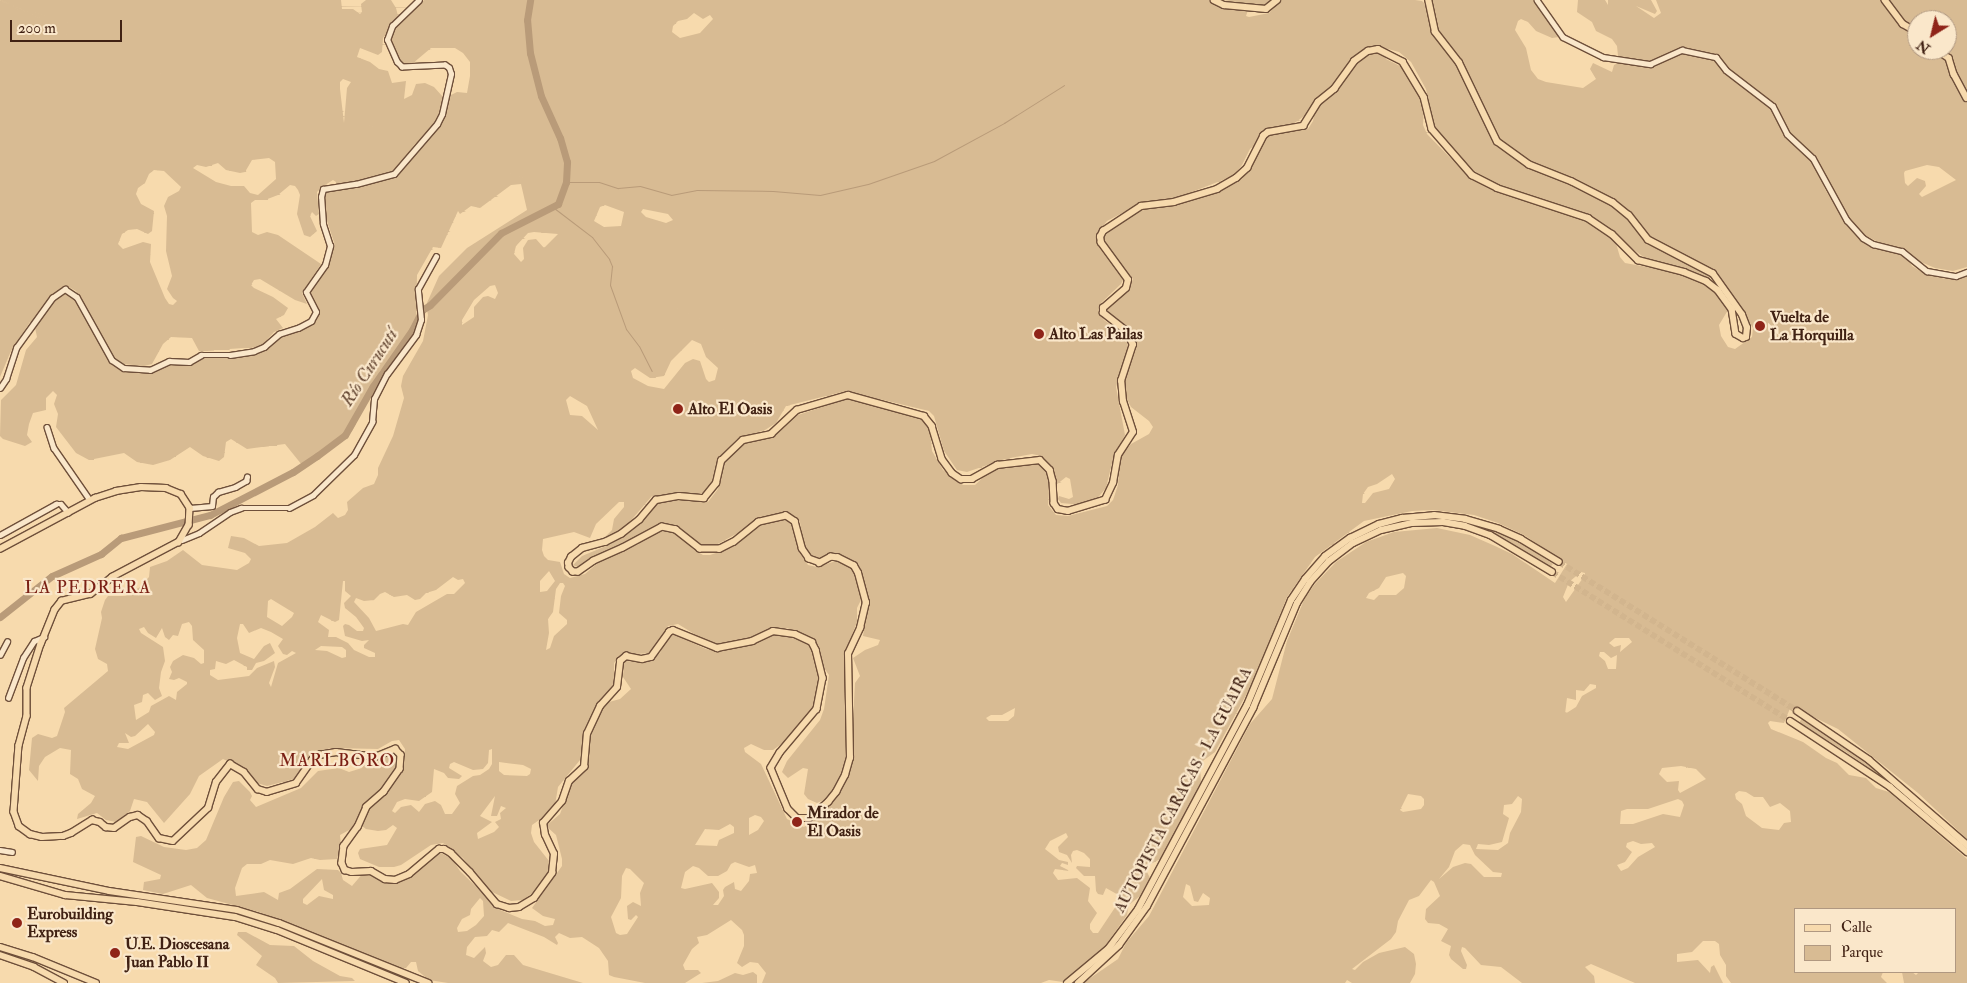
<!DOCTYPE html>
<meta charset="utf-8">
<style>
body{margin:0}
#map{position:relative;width:1967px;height:983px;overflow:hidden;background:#f7daad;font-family:"IM FELL Double Pica",serif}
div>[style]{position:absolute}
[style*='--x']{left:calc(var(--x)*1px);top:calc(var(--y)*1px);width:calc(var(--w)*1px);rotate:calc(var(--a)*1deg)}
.green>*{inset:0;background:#d8bb93}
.stream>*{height:1px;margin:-0.5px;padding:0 0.5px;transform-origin:0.5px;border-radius:0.5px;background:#b99b79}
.river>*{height:7px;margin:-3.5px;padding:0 3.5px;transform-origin:3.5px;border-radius:3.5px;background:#b99b79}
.highway-tunnel>*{height:6px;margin-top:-3px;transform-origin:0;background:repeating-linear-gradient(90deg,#d2b58e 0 6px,transparent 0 9px)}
.roads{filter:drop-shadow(1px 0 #6e4f3a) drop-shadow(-1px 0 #6e4f3a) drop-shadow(0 1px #6e4f3a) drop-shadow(0 -1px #6e4f3a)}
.minor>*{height:4.5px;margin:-2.25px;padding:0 2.25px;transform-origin:2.25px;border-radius:2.25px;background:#fae7ca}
.major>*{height:5.5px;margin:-2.75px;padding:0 2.75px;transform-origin:2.75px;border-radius:2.75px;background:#f7daad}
.highway>*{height:6px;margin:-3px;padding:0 3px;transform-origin:3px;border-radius:3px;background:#f7daad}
.dots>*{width:14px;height:14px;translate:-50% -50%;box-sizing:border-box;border:2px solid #fae7ca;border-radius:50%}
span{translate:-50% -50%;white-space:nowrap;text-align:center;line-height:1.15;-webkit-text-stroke:4.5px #fae7ca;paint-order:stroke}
.poi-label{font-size:16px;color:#402113;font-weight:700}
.left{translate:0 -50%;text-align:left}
.street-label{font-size:16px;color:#402113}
.water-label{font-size:18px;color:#644632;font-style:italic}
.neighbourhood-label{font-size:18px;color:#7a1f14;letter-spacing:1px}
.legend{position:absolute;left:1794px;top:908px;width:162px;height:65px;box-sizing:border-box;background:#fae7ca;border:1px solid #b09881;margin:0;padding:6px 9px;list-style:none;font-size:15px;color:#402113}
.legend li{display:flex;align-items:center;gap:10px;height:25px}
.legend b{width:25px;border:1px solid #b09881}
.north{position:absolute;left:1907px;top:10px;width:50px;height:50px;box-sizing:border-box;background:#fae7ca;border:1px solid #b09881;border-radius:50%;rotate:216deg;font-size:14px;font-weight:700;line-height:20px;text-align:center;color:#402113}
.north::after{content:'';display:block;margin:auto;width:18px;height:22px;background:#8f2418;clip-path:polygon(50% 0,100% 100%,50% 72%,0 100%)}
.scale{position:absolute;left:10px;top:20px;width:112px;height:22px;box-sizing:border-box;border:2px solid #402113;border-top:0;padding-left:6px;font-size:15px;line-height:18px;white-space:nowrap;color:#402113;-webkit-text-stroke:4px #fae7ca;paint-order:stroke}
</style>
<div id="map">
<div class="green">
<i style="clip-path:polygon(evenodd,0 0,341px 0,342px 9px,353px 9px,360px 14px,362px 12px,361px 4px,366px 0,391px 0,396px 8px,398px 16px,383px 38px,382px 52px,378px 55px,360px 48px,357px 57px,370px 62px,379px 69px,388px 71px,392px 83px,406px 81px,404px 99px,412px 95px,416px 84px,425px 83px,434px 87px,443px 97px,444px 102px,435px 125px,414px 145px,397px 169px,399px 171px,416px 149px,440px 125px,449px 96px,457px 92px,467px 93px,470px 76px,470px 62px,463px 53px,455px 48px,431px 48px,412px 64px,402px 63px,397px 59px,389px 39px,392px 31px,424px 0,1209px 0,1224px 8px,1248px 10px,1246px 16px,1249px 17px,1269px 13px,1281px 0,1415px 0,1422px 1px,1426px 5px,1431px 33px,1442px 44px,1445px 41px,1437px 27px,1432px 0,1533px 0,1559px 37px,1552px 38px,1536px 31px,1528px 22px,1521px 19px,1518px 21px,1515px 30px,1526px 48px,1531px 70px,1538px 79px,1546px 82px,1583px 88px,1596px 79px,1590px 69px,1593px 63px,1612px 72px,1614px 65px,1618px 63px,1646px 65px,1651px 63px,1618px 56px,1617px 46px,1612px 39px,1596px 31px,1592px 22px,1577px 12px,1578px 0,1605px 0,1608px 5px,1608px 0,1651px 0,1657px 11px,1655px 14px,1636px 6px,1654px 18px,1661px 13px,1656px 0,1967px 0,1967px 95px,1955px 72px,1951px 55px,1945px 50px,1947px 50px,1947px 20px,1917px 20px,1917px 50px,1934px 50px,1945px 57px,1958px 87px,1967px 101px,1967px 267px,1953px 271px,1935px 268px,1914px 259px,1910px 262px,1912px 266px,1920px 271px,1945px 279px,1959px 279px,1967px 275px,1967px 839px,1918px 793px,1838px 729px,1791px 706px,1784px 723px,1770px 721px,1768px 723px,1771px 729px,1803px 742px,1826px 758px,1837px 763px,1849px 775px,1866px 778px,1876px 788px,1889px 792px,1967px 859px,1967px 983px,1904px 983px,1902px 972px,1912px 972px,1916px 975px,1919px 972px,1956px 972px,1956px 909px,1796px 909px,1796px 972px,1883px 972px,1881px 977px,1887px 983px,1731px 983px,1726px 976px,1726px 965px,1720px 955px,1719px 944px,1715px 941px,1703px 941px,1692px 952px,1677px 954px,1677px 962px,1698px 960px,1710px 973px,1711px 967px,1714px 965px,1723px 983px,1635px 983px,1591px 964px,1585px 967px,1594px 976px,1595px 983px,1522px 983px,1501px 967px,1481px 965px,1465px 948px,1462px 947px,1461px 951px,1467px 965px,1466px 969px,1463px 969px,1451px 959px,1449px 955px,1451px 946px,1441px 941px,1448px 929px,1439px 924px,1428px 923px,1425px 919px,1426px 909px,1440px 896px,1434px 882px,1431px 880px,1419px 896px,1409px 900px,1398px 921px,1396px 932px,1391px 939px,1352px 969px,1355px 970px,1363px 962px,1379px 953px,1405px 947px,1414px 954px,1416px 964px,1415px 974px,1410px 983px,1352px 983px,1347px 980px,1345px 983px,1083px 983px,1118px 959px,1126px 943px,1149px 916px,1250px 724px,1272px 699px,1287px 641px,1304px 600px,1314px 585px,1336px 562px,1366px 542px,1394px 532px,1437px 528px,1470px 535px,1495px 546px,1512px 554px,1555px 583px,1567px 564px,1524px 535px,1498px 523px,1474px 515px,1433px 510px,1412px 511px,1364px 521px,1315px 557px,1287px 597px,1252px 684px,1215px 752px,1200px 763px,1201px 782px,1162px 858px,1149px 865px,1147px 872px,1150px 878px,1140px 896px,1129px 905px,1127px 915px,1105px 946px,1063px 982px,1049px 980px,1041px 983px,762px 983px,766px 973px,758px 963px,750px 962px,742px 967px,737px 963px,744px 946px,744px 935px,742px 930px,731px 920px,707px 935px,697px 937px,699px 943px,692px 949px,683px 965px,685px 970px,698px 970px,701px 973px,685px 983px,645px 983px,614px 977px,609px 975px,608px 961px,599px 948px,582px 937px,570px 938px,559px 933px,555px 937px,558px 943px,557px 945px,544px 937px,508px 923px,499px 932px,492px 930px,487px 936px,475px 937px,467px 947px,466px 955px,474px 958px,485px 947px,486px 953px,483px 961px,491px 967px,498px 965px,506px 955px,514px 955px,523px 965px,583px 983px,448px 983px,429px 980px,418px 971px,416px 962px,411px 962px,406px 968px,399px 968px,259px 912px,207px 898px,191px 885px,163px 894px,143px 890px,144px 882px,160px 879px,161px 875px,133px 862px,136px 837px,141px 836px,164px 847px,186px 850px,197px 848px,206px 840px,224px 797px,233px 782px,239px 781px,250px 792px,252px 796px,250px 800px,256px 807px,301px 788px,318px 771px,339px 768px,349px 772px,362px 768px,364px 765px,374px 764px,388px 755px,392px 755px,398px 760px,399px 767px,388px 785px,364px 807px,351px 829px,340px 835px,341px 845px,337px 859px,320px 860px,311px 858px,293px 864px,270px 860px,261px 864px,247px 864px,242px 868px,235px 888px,236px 896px,264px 892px,278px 900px,279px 893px,290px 889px,317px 869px,338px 870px,341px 873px,343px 880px,352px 886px,364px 872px,401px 880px,441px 853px,452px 859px,460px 871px,500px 910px,522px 919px,535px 921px,545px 926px,553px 925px,555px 919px,543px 916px,532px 908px,562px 866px,562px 859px,556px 835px,546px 826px,560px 814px,571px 784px,588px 766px,588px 742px,603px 707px,609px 702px,620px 699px,631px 689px,623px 677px,624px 661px,644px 662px,651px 659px,660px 653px,668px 635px,671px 633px,706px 649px,719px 651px,754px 644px,777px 633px,810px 644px,821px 679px,814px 709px,788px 739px,773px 750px,764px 750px,751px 744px,744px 748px,745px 752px,761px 764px,787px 819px,804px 827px,833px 801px,849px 774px,853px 750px,852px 737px,855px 683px,860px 676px,853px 658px,865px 650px,878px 645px,880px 640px,863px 636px,869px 598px,857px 565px,825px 559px,819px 559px,807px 552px,804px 547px,800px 522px,794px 516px,785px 513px,769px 516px,714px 546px,703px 546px,681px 531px,682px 537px,693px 549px,703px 555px,710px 555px,731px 548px,767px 521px,786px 519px,793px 525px,799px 552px,808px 565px,817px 567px,836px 561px,850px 567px,854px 572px,861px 600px,857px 608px,857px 622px,845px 653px,848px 758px,843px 775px,828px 798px,817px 803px,808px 799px,804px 794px,808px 769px,803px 768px,788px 778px,782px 772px,787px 761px,820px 720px,824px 709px,829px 675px,824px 668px,819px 646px,812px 638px,787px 628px,774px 628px,743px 640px,719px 645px,709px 643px,678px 624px,668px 626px,651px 653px,621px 655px,614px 663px,614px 684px,600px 701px,585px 732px,580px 760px,558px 787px,555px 805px,542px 818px,532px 825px,531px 833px,534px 842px,549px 861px,548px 875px,539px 888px,523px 900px,511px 901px,488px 890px,463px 858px,443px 843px,431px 845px,401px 865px,394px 867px,379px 867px,360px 859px,358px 853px,360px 849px,387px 845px,397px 828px,393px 825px,386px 830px,378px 831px,366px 829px,362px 826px,368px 811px,387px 792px,403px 770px,405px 749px,399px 740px,392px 741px,378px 749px,330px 748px,314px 755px,294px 779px,267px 786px,257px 783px,247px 770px,223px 759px,199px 776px,190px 794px,164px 823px,147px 802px,134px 799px,130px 811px,116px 822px,106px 820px,97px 813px,77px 819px,78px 814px,91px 803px,95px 796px,82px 789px,78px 779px,70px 774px,71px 750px,60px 748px,45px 757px,39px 766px,38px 781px,29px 770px,32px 738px,38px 734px,52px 738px,57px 736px,65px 712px,64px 708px,108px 671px,107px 664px,98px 659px,95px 649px,102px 618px,101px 612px,105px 600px,108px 596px,125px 596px,140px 587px,149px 577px,150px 567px,167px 561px,183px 550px,202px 565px,237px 570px,249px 563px,251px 559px,245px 553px,228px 548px,231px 536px,244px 538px,259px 546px,287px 543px,315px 527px,333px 513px,338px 518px,345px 515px,348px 510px,347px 502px,363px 488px,374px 484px,378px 475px,378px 468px,393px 436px,404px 398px,401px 386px,403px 376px,423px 341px,428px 315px,426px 305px,439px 276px,467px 248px,527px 210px,521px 184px,511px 185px,480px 208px,471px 206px,460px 214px,458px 211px,441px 248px,433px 247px,417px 275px,416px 331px,380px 371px,374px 389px,357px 409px,356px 424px,352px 431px,340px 442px,310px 461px,302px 465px,285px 444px,247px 449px,231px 439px,226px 442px,224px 457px,219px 461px,203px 456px,190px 447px,170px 460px,153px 465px,137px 462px,124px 453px,89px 460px,76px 453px,56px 427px,58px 414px,54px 404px,57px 395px,53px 391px,46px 398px,46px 410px,33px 413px,29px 424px,27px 435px,32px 442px,25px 446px,3px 439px,0 436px,1px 400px,16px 385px,26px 350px,37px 337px,34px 323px,30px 322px,11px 351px,0 377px,0 0,694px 13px,703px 19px,710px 15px,713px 19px,700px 33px,680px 38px,672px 32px,673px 26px,678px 21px,687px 19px,694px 13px,0 0,1388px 49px,1399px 52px,1411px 62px,1426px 89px,1435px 127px,1469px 168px,1497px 184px,1580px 213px,1506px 194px,1468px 176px,1427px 134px,1423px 125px,1424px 108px,1420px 95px,1402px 67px,1386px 59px,1385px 54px,1388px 49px,0 0,343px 79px,351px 82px,347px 88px,344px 123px,340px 89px,340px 82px,343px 79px,0 0,1312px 113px,1314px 116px,1313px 121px,1308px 129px,1291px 131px,1289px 127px,1307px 114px,1312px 113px,0 0,1255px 145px,1258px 149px,1258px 154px,1242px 179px,1204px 196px,1140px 211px,1123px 220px,1103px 237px,1105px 245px,1133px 279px,1129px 288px,1112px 301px,1105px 312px,1133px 333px,1137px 342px,1136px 349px,1124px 379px,1124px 393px,1131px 407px,1149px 421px,1153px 427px,1149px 434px,1131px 444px,1120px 457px,1118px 485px,1113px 500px,1107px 506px,1068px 516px,1056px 515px,1048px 505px,1050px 481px,1048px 475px,1037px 463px,998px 468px,992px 469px,975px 485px,963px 485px,943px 470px,932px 451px,930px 430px,922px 420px,849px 398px,798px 415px,774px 437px,743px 444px,724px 463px,718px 489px,708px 502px,684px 499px,666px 500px,656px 504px,640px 524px,629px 533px,611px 544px,582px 556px,573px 565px,578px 567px,592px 558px,639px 540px,639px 544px,599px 562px,585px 574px,570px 578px,564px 574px,560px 562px,548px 560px,544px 556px,542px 550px,543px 539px,574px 532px,590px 538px,596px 524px,619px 502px,624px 502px,624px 507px,614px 519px,612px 530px,605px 537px,612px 536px,627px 525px,652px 496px,703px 493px,712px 482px,720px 456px,737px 439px,765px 430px,776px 423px,786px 406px,846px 391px,929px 411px,934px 416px,944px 451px,957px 470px,967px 472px,1005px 459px,1032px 454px,1041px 456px,1050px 467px,1056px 485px,1066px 477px,1070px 479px,1073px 497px,1069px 499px,1059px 496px,1058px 499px,1061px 503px,1082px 505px,1095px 501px,1106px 488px,1113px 459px,1125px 435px,1116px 387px,1128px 346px,1124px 335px,1104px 320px,1099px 313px,1101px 303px,1121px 284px,1123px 280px,1098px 246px,1097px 233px,1107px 221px,1143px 202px,1179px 197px,1233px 176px,1242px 165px,1250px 149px,1255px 145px,0 0,269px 158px,275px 162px,276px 179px,258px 195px,250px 193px,244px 186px,231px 186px,216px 182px,193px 168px,197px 165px,206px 167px,218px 163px,226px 170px,240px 173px,245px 172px,252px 160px,269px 158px,0 0,1927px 165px,1939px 167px,1956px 180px,1922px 197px,1919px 194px,1926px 186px,1925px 181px,1917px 178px,1908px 186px,1905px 183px,1904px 173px,1905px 171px,1927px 165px,0 0,1823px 169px,1833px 193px,1850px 220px,1861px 233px,1880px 243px,1880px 247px,1870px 245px,1861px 240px,1842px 218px,1825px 189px,1820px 175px,1823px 169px,0 0,154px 170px,164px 171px,181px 187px,179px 191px,168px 197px,164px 206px,167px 216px,166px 251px,172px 276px,167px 289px,173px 298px,177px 301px,173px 305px,169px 304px,165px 298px,150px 262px,151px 244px,143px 242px,123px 249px,118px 244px,122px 234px,128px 230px,137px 229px,148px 234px,152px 231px,154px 211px,141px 204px,136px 194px,138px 188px,145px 183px,149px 174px,154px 170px,0 0,333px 180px,336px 182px,336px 185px,325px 191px,323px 197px,327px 221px,335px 245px,323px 272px,308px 293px,318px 307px,318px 315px,305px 329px,280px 335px,268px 348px,262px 352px,222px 358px,204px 357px,192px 365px,170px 364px,148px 373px,122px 372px,109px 361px,75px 297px,67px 292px,61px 294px,58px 292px,61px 288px,67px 286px,76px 291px,113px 357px,123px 364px,144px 366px,152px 364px,163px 344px,171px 337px,192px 338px,199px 351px,260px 347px,274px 332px,283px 328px,276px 319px,284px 315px,288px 308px,273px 297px,254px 288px,251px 285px,254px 280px,260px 279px,295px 300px,307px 304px,302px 293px,321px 264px,278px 235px,267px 232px,258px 235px,252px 232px,251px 203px,255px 200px,265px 200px,278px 195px,290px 185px,295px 186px,298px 190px,300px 195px,297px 214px,304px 235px,310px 237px,317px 231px,310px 216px,312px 212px,316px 216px,319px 214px,317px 192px,322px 187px,333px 180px,0 0,605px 205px,624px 212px,621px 226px,604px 227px,594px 221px,600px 207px,605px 205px,0 0,643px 209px,668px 214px,673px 220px,666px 223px,646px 217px,641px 212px,643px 209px,0 0,534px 232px,558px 234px,544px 248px,536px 239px,528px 240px,523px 248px,524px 259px,521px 262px,514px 254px,516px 246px,528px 233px,534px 232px,0 0,1615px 240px,1623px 242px,1645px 258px,1681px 269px,1675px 272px,1625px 263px,1620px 257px,1615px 240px,0 0,1708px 278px,1715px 278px,1724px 283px,1753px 328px,1752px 337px,1735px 349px,1728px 347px,1721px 336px,1719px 325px,1728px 310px,1706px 279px,1708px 278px,0 0,495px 285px,498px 293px,495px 299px,488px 296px,483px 297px,474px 307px,474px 317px,462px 325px,462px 320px,474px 300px,490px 286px,495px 285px,0 0,692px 340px,701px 344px,706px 357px,718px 368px,715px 380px,709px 382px,706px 379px,700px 361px,693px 359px,685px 363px,664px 389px,648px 386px,633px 378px,631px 371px,635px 368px,650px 378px,664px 376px,671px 361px,692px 340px,0 0,570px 396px,587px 406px,598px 430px,582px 416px,570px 415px,566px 400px,570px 396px,0 0,1392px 474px,1395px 479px,1389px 489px,1373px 493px,1365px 503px,1362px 503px,1363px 494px,1368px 487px,1377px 484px,1392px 474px,0 0,549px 571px,555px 581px,547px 591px,540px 592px,540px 581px,549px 571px,0 0,1581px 572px,1585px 573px,1585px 575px,1566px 602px,1563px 597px,1569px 582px,1581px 572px,0 0,1403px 573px,1406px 576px,1404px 588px,1396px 595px,1379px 595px,1374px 600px,1366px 598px,1369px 593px,1379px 588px,1386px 577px,1403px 573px,0 0,453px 577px,458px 580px,463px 579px,465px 583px,454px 594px,447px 594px,416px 612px,408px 625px,403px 624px,376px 631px,369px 618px,354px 602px,356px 598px,364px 601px,374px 600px,380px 594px,385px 592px,394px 597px,407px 595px,415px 600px,420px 599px,426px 593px,436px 590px,453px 577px,0 0,343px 581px,345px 581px,345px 591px,351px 596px,344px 603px,345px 608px,356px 617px,364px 628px,363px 631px,357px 631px,349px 625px,345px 624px,343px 626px,345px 636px,362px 641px,369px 640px,364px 645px,364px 648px,375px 653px,375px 657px,369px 657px,354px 650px,348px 643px,336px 637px,328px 637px,329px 630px,318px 622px,321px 615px,335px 622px,339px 620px,343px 581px,0 0,560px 583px,563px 583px,565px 586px,561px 596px,559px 613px,567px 620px,567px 624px,554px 636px,550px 648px,546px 650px,549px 633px,548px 619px,553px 612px,556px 589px,560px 583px,0 0,271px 599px,294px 613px,292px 617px,282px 626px,267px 617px,268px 601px,271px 599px,0 0,189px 622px,192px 626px,193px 640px,204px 650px,204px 663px,201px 664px,194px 658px,183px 655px,173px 661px,170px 667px,172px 672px,169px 679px,174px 680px,179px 678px,187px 682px,187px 684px,177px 692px,176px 700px,169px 696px,151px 706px,149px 712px,136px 720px,134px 705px,142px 702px,143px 695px,148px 693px,155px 700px,162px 696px,159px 688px,161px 672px,165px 661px,163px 647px,141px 633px,139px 629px,144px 627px,148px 633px,156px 638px,162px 628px,165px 637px,169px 640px,173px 635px,178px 636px,182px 624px,189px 622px,0 0,240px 624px,243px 624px,249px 633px,261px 628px,271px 632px,283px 639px,278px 646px,283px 654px,287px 655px,292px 651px,296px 653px,278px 663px,271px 687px,269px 683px,275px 667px,274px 661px,257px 668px,249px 676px,218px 680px,210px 675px,210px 670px,215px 669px,216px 661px,226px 664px,234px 660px,247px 667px,247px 670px,252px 670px,256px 663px,264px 661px,275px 653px,270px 643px,264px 646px,254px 659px,240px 653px,237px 638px,240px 624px,0 0,1615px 638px,1629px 638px,1632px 642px,1620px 652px,1621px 645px,1614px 647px,1609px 643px,1615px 638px,0 0,321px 646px,342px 647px,346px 650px,346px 657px,342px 658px,327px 651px,315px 650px,321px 646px,0 0,1600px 652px,1604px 652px,1611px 658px,1617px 655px,1616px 669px,1608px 669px,1605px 661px,1599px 656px,1600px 652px,0 0,1590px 684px,1596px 685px,1596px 688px,1582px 696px,1576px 707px,1565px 714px,1567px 698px,1576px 700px,1576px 690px,1584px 691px,1590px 684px,0 0,1015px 708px,1014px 716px,1008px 721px,989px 721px,986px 718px,991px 715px,1002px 715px,1015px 708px,0 0,148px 724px,155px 732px,154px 735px,128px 749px,117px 747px,119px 743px,129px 743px,125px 733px,131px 737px,135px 736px,148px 724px,0 0,492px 749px,492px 764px,489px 769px,480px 775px,473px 776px,457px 786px,455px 794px,460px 803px,452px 814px,445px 814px,441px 805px,435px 801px,425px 804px,419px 812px,411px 805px,401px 807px,395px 813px,392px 811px,397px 802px,405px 799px,419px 801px,432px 792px,434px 769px,444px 773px,448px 778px,459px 779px,462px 776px,449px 768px,450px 764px,454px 762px,473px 770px,483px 769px,488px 763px,489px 750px,492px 749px,0 0,499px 762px,523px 765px,531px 769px,530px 774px,527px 776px,504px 775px,499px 771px,499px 762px,0 0,1681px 766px,1696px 769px,1706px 779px,1680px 793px,1678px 790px,1679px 781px,1667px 782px,1659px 774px,1662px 768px,1681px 766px,0 0,1739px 791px,1746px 792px,1754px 797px,1763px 797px,1770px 807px,1780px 803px,1790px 811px,1791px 822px,1784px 823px,1779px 830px,1762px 828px,1746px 816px,1742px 804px,1736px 799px,1735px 794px,1739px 791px,0 0,1408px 794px,1421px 796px,1424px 799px,1424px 805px,1421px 809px,1403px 812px,1400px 810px,1408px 794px,0 0,495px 796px,491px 816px,497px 816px,501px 806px,506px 808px,500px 813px,501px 819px,495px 822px,499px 827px,494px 832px,478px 839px,477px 833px,492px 822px,480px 816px,495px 796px,0 0,1518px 796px,1522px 799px,1521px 812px,1510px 833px,1508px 843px,1498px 850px,1476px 849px,1478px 844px,1489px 845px,1502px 842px,1509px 818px,1503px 814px,1504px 805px,1512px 804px,1518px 796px,0 0,1678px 799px,1682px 801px,1684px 805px,1680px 817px,1663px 814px,1633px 824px,1620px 824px,1621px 811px,1627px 809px,1648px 809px,1678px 799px,0 0,755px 815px,761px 817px,764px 821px,758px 830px,749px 835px,749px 818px,755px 815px,0 0,730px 824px,734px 827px,734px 833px,719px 840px,717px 846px,695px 845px,705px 829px,719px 830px,730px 824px,0 0,1066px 833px,1068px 837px,1058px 847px,1059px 852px,1067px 855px,1072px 863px,1071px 855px,1073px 851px,1077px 850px,1084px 853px,1090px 859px,1090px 867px,1077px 866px,1076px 868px,1084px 876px,1095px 876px,1096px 891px,1098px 894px,1103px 895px,1106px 888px,1122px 897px,1098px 933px,1093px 933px,1090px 929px,1090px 924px,1097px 913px,1088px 901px,1090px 888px,1077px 878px,1058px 880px,1053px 873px,1055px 869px,1070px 871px,1060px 866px,1062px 863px,1068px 865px,1068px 862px,1059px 860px,1045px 849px,1050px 841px,1066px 833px,0 0,1633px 841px,1641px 844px,1652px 843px,1655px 847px,1638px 857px,1628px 868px,1621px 871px,1617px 865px,1625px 862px,1632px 852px,1626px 847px,1627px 843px,1633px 841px,0 0,1463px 844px,1470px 845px,1475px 855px,1493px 872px,1502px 873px,1501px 877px,1484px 877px,1471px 864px,1465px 863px,1453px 867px,1439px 879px,1449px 867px,1455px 851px,1463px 844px,0 0,735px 862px,749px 867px,755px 865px,757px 873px,750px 874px,749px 881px,741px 891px,735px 889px,734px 882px,725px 887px,723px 890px,724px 896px,718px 905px,713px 905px,719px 898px,719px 892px,712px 883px,685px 889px,681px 888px,685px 872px,693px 866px,699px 868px,708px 876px,718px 876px,727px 871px,731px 864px,735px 862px,0 0,626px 868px,630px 869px,644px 883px,640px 893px,641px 906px,633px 902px,627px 906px,628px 919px,631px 920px,636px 915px,638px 917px,627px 934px,620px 935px,616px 933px,611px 917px,621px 898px,622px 876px,626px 868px,0 0,322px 879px,324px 890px,333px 895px,333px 899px,319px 896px,307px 905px,303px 903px,303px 899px,322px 879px,0 0,1186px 884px,1190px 886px,1194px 901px,1198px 902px,1203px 893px,1210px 898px,1209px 905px,1192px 906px,1183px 897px,1186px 884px,0 0,480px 898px,483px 901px,484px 916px,476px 925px,467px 931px,458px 932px,457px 928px,462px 919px,470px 915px,471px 909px,480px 898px)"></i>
<i style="clip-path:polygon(1223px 0,1271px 0,1262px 6px)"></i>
<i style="clip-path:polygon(1472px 523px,1518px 540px,1553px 564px,1550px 567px,1513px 544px)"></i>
<i style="clip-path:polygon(1802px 718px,1859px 756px,1898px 788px,1846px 752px,1799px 723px)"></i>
<i style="clip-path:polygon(238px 932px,246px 932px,270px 945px,294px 946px,313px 961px,340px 976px,352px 978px,355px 981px,278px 983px,275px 978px,256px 965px,262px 956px,237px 935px)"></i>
<i style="clip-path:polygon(753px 972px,757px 975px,757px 983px,702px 983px,718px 981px,735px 973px,743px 975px)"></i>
</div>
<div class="stream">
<i style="--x:566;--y:182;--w:33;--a:0"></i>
<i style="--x:599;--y:182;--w:20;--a:18"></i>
<i style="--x:618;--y:188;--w:22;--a:-5"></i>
<i style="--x:640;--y:186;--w:32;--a:16"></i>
<i style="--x:671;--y:195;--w:25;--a:-11"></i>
<i style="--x:696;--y:190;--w:77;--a:0.7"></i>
<i style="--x:773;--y:191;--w:47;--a:4.9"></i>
<i style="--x:820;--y:195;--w:49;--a:-12.9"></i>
<i style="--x:868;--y:184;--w:70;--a:-19.2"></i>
<i style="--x:934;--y:161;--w:80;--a:-28.5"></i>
<i style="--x:1004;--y:123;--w:71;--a:-32.3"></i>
<i style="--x:554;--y:208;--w:48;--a:37.3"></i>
<i style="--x:592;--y:237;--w:28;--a:52"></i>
<i style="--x:609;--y:259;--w:8;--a:67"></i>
<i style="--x:612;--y:266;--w:19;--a:96"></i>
<i style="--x:610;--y:285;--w:47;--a:70"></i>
<i style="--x:626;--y:329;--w:21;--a:53"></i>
<i style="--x:639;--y:346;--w:28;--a:63"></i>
</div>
<div class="river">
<i style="--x:0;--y:617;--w:66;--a:-38.3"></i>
<i style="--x:52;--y:576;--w:54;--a:-24.2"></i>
<i style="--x:101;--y:554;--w:26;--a:-39"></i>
<i style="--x:121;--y:538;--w:92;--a:-14.5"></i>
<i style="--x:210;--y:515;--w:93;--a:-27.4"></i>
<i style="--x:293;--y:472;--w:29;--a:-34"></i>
<i style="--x:317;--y:456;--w:35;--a:-37"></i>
<i style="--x:345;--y:435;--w:56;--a:-60.3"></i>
<i style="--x:373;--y:386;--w:68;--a:-55.1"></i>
<i style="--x:412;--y:330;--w:22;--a:-63"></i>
<i style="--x:422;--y:310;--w:9;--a:-32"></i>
<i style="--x:430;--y:305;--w:101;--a:-45.4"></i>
<i style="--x:501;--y:233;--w:64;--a:-27"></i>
<i style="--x:558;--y:204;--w:23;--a:-70"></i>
<i style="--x:566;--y:182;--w:20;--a:-87"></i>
<i style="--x:567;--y:162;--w:25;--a:-106"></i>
<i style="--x:560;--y:138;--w:46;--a:-114.3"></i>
<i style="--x:541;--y:96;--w:44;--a:-104.3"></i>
<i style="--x:530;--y:53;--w:33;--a:-95"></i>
<i style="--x:527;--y:20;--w:20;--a:-81"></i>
</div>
<div class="highway-tunnel">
<i style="--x:1559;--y:562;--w:281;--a:32"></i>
<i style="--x:1552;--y:572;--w:281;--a:32"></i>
</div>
<div class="roads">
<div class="minor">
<i style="--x:1537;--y:0;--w:45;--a:54.9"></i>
<i style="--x:1563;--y:37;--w:45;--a:26.6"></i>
<i style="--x:1603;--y:57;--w:48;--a:8.5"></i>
<i style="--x:1650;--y:64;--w:35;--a:-24"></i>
<i style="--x:1682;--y:50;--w:35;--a:12"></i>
<i style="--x:1716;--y:57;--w:16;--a:52"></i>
<i style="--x:1726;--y:70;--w:59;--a:37.5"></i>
<i style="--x:1773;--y:106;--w:31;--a:63"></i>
<i style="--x:1787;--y:134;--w:35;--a:43"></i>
<i style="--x:1813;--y:158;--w:71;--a:61.3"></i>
<i style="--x:1847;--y:220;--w:24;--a:48"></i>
<i style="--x:1863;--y:238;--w:12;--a:31"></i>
<i style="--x:1873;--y:244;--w:30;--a:14"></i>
<i style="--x:1902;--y:251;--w:32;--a:39"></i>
<i style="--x:1927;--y:271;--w:29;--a:10"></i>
<i style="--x:1956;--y:276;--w:12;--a:-20"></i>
<i style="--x:0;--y:388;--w:11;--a:-56"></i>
<i style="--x:6;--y:379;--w:33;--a:-72"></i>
<i style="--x:16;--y:348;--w:62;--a:-54.2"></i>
<i style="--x:52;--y:298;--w:16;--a:-35"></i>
<i style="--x:65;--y:289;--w:14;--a:34"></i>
<i style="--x:77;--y:297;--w:72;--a:60.9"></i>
<i style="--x:112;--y:360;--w:14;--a:34"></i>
<i style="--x:124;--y:368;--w:26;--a:4"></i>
<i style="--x:150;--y:370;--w:21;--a:-25"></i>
<i style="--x:169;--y:361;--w:20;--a:3"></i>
<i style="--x:189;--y:362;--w:14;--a:-30"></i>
<i style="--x:201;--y:355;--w:29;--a:0"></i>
<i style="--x:230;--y:355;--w:24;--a:-9"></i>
<i style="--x:254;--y:351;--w:11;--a:-22"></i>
<i style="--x:264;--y:347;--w:20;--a:-41"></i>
<i style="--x:279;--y:334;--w:20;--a:-18"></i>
<i style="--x:298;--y:328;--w:15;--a:-28"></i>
<i style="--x:311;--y:321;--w:10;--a:-61"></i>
<i style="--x:316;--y:312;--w:22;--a:-117"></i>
<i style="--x:306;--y:292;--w:33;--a:-55"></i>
<i style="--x:325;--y:265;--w:20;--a:-75"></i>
<i style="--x:330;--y:246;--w:23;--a:-108"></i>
<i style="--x:323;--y:224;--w:27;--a:-94"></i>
<i style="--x:321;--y:197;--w:8;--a:-76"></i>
<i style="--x:323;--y:189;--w:33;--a:-9"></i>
<i style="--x:356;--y:184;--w:39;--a:-15"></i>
<i style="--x:394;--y:174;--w:66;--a:-49.3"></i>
<i style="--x:437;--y:124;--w:11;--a:-63"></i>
<i style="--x:442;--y:114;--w:41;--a:-77.3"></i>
<i style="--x:451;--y:74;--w:6;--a:-108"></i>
<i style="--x:449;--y:68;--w:5;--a:-143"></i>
<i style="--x:445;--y:65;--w:43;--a:177.3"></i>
<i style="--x:402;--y:67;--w:7;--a:-135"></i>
<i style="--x:397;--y:62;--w:24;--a:-114"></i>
<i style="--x:387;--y:40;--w:15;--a:-70"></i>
<i style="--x:392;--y:26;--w:37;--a:-44"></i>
<i style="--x:47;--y:427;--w:22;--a:72"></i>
<i style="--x:54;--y:448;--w:63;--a:55.3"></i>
<i style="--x:190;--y:508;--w:22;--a:-5"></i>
<i style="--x:212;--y:506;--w:9;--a:-84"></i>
<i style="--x:213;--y:497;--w:7;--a:-45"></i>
<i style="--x:218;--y:492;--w:18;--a:-16"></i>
<i style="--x:235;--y:487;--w:13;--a:-29"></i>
<i style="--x:246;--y:481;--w:4;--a:-76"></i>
<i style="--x:0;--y:535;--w:64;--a:-29"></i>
<i style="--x:56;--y:504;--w:5;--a:0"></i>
<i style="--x:61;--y:504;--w:11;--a:49"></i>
<i style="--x:182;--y:540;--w:18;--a:-22"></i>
<i style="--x:199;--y:533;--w:37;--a:-34"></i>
<i style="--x:230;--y:512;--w:12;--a:-20"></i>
<i style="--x:241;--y:508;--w:48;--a:0"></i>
<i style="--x:289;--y:508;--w:27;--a:-28"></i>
<i style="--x:313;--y:495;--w:57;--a:-44.3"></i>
<i style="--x:354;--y:455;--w:38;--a:-61"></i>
<i style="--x:372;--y:422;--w:23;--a:-85"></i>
<i style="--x:374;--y:399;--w:28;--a:-63"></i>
<i style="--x:387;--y:374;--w:49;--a:-53.4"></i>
<i style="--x:416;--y:335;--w:16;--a:-72"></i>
<i style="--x:421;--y:320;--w:31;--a:-96"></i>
<i style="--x:418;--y:289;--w:37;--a:-61"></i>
<i style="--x:0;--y:655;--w:15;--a:-62"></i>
<i style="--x:8;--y:698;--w:43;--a:-69.4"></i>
<i style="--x:23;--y:658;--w:20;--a:-57"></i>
<i style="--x:34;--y:641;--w:11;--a:-22"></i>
<i style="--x:0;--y:850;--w:12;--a:9"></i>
</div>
<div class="major">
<i style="--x:1214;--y:0;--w:11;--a:27"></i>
<i style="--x:1224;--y:5;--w:42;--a:5.4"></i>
<i style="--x:1266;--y:9;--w:14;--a:-39"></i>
<i style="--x:1885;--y:0;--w:30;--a:53"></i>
<i style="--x:1903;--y:24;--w:16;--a:30"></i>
<i style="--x:1937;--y:50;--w:14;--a:34"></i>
<i style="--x:1949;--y:58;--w:17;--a:73"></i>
<i style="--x:1954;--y:74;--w:27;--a:62"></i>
<i style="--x:0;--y:549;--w:108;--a:-28.2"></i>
<i style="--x:95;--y:498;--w:22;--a:-18"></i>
<i style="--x:116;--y:491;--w:25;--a:-9"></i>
<i style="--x:141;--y:487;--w:25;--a:2"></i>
<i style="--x:166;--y:488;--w:16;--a:22"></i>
<i style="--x:181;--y:494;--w:17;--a:57"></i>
<i style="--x:190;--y:508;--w:17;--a:93"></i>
<i style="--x:189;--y:525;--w:20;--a:120"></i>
<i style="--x:179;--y:542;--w:75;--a:152.1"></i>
<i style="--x:113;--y:577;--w:28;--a:142"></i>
<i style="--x:91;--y:594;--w:30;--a:166"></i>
<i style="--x:62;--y:601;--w:11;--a:128"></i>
<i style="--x:55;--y:610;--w:37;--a:112"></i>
<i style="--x:41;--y:644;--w:46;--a:107.7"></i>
<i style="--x:27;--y:688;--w:28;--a:90"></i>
<i style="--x:27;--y:716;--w:30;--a:105"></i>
<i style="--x:19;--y:745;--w:67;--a:94.3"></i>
<i style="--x:14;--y:812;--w:15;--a:70"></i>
<i style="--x:19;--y:826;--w:14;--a:36"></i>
<i style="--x:30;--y:834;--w:12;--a:14"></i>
<i style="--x:42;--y:837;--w:21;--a:-3"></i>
<i style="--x:63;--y:836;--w:9;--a:-21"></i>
<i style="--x:71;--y:833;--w:25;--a:-32"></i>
<i style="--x:92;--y:820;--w:8;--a:14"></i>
<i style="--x:100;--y:822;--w:8;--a:40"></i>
<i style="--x:106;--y:827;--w:8;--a:7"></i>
<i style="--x:114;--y:828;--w:19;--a:-35"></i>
<i style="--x:130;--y:817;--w:8;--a:-14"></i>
<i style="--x:138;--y:815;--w:11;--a:34"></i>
<i style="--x:147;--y:821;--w:21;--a:55"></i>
<i style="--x:159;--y:838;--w:14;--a:12"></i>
<i style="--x:173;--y:841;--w:48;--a:-43.3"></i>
<i style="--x:208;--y:808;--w:27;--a:-73"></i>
<i style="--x:216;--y:782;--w:23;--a:-52"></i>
<i style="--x:230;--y:764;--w:16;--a:30"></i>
<i style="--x:244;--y:772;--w:22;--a:51"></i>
<i style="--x:258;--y:789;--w:9;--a:18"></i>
<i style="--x:267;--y:792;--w:30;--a:-17"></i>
<i style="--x:296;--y:783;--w:28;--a:-55"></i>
<i style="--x:312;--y:760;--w:9;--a:-36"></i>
<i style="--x:319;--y:755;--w:17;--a:-10"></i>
<i style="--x:336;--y:752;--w:39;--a:7"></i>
<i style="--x:375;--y:757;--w:22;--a:-22"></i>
<i style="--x:395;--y:749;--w:8;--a:45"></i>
<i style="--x:401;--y:755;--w:14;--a:94"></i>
<i style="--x:400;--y:769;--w:28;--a:125"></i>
<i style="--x:384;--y:792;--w:23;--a:139"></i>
<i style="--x:367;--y:807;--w:22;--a:114"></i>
<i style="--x:358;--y:827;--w:24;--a:126"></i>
<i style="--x:344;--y:846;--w:17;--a:97"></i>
<i style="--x:342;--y:863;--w:8;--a:67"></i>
<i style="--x:345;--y:870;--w:7;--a:16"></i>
<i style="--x:352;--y:872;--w:19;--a:-3"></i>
<i style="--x:371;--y:871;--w:16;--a:30"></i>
<i style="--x:385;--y:879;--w:10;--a:6"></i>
<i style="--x:395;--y:880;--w:15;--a:-23"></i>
<i style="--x:409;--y:874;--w:39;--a:-40"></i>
<i style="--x:439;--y:849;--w:5;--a:0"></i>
<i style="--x:444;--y:849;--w:8;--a:30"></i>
<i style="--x:451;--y:853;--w:27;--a:45"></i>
<i style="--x:470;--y:872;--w:42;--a:49.8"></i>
<i style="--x:497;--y:904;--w:13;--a:18"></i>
<i style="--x:509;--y:908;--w:10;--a:-6"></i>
<i style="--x:519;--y:907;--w:17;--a:-31"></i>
<i style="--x:534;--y:898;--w:31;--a:-54"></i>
<i style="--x:552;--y:873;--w:19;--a:-84"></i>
<i style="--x:554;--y:854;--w:21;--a:-115"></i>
<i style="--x:545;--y:835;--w:12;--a:-99"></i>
<i style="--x:543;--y:823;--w:29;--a:-49"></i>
<i style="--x:562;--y:801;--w:21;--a:-71"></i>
<i style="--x:569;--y:781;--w:21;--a:-43"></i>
<i style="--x:584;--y:767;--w:33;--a:-85"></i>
<i style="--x:587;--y:734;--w:31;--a:-65"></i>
<i style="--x:600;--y:706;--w:25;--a:-48"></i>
<i style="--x:617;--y:687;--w:26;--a:-83"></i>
<i style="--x:620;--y:661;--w:8;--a:-40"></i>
<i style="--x:626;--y:656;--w:16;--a:11"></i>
<i style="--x:642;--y:659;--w:9;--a:-13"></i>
<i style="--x:651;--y:657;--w:31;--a:-54"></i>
<i style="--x:669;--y:632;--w:4;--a:-27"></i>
<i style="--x:673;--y:630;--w:48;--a:22.2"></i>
<i style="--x:717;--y:648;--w:36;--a:-11"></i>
<i style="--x:752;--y:641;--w:23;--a:-25"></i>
<i style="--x:773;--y:631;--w:22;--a:8"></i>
<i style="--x:795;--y:634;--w:19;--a:25"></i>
<i style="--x:812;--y:642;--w:9;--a:63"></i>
<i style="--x:816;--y:650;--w:29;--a:76"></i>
<i style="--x:823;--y:678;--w:32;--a:101"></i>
<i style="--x:817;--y:709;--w:57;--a:130.1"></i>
<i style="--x:780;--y:753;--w:17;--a:121"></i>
<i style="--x:771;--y:768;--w:44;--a:67.5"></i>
<i style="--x:788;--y:809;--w:13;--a:45"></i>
<i style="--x:797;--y:818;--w:12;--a:0"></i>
<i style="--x:809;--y:818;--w:25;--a:-40"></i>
<i style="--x:828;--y:802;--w:13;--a:-51"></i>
<i style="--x:836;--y:792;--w:19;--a:-62"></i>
<i style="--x:845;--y:775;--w:18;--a:-74"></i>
<i style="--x:850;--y:758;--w:104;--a:-91.1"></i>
<i style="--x:848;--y:654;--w:29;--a:-65"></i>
<i style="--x:860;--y:628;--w:26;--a:-77"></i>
<i style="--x:866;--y:603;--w:31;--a:-105"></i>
<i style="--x:858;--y:573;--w:8;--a:-120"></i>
<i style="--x:854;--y:566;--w:18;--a:-153"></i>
<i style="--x:838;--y:558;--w:7;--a:-172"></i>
<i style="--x:831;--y:557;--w:13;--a:151"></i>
<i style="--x:820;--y:563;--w:12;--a:-160"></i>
<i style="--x:809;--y:559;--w:12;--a:-125"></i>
<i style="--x:802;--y:549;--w:28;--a:-105"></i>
<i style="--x:795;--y:522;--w:11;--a:-146"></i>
<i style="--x:786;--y:516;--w:28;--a:167"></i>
<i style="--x:759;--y:522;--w:32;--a:141"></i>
<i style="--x:734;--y:542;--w:16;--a:153"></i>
<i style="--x:720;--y:549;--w:20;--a:180"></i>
<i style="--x:700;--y:549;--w:31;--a:-142"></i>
<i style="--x:676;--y:530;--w:14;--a:-168"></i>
<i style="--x:662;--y:527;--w:44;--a:151.7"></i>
<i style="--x:623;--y:548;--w:32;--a:156"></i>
<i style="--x:594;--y:561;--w:19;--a:145"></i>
<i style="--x:578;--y:572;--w:5;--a:180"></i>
<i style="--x:573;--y:572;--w:6;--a:-135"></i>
<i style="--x:569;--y:568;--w:5;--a:-101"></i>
<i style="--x:568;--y:563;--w:7;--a:-63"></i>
<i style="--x:571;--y:557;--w:14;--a:-39"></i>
<i style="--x:582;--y:548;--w:24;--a:-15"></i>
<i style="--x:605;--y:542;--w:18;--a:-27"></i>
<i style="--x:621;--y:534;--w:23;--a:-38"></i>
<i style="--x:639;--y:520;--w:26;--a:-50"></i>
<i style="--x:656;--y:500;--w:23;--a:-10"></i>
<i style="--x:679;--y:496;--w:25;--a:5"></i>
<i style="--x:704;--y:498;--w:19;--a:-51"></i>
<i style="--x:716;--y:483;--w:23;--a:-77"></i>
<i style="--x:721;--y:461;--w:30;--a:-44"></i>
<i style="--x:743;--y:440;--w:29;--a:-12"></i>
<i style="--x:771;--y:434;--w:35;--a:-43"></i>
<i style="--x:797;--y:410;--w:53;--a:-16.4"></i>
<i style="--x:848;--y:395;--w:79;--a:15.4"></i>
<i style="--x:924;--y:416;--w:13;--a:51"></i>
<i style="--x:932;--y:426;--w:34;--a:73"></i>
<i style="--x:942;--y:459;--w:17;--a:54"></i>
<i style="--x:952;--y:473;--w:11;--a:34"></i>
<i style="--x:961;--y:479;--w:11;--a:0"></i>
<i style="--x:972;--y:479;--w:29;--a:-29"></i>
<i style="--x:997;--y:465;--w:43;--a:-6.6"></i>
<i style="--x:1040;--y:460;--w:14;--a:45"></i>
<i style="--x:1050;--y:470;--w:11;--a:75"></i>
<i style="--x:1053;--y:481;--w:22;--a:87"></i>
<i style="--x:1054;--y:503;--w:7;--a:56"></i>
<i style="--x:1058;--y:509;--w:10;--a:11"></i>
<i style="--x:1068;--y:511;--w:39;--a:-17"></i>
<i style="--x:1105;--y:500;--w:19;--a:-65"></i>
<i style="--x:1113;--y:483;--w:28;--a:-80"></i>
<i style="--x:1118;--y:455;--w:27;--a:-57"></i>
<i style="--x:1133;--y:432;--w:32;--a:-108"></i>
<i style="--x:1123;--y:402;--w:21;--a:-95"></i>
<i style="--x:1121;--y:381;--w:38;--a:-72"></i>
<i style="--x:1133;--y:345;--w:16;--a:-117"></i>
<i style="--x:1126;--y:331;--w:29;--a:-142"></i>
<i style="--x:1103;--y:313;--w:5;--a:-90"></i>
<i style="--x:1103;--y:308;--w:30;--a:-41"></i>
<i style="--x:1126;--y:288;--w:8;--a:-76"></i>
<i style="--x:1128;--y:280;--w:46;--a:-126.1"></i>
<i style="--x:1101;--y:243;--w:6;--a:-99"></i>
<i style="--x:1100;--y:237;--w:7;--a:-63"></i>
<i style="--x:1103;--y:231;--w:45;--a:-33.3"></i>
<i style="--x:1141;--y:206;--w:33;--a:-7"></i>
<i style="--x:1174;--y:202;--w:45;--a:-16.8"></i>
<i style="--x:1217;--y:189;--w:22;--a:-30"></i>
<i style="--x:1236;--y:178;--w:15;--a:-42"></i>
<i style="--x:1247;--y:168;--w:36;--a:-63"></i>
<i style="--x:1263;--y:136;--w:6;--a:-39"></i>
<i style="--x:1268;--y:132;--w:36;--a:-10"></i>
<i style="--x:1303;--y:126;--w:28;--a:-58"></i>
<i style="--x:1318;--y:102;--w:21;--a:-39"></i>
<i style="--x:1334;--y:89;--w:34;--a:-54"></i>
<i style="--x:1354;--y:61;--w:17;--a:-36"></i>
<i style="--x:1368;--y:51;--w:10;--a:-11"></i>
<i style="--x:1378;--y:49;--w:28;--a:27"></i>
<i style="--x:1403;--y:62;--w:41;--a:59"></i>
<i style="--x:1424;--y:97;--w:33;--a:76"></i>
<i style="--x:1432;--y:129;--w:61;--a:49"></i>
<i style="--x:1472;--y:175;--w:28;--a:27"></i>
<i style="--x:1497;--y:188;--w:96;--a:18.2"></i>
<i style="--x:1588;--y:218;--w:29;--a:34"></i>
<i style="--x:1612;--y:234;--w:37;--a:45"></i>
<i style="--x:1638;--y:260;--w:48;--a:14.6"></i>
<i style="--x:1684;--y:272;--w:24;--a:22"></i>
<i style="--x:1706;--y:281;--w:15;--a:37"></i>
<i style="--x:1718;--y:290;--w:24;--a:54"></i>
<i style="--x:1732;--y:309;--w:25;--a:81"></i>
<i style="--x:1736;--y:334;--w:8;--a:30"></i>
<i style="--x:1743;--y:338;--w:3;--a:-18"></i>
<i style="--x:1746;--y:337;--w:9;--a:-84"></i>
<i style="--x:1747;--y:328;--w:14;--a:-111"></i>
<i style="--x:1742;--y:315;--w:50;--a:-125.3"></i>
<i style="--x:1713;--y:274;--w:73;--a:-152.4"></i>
<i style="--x:1648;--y:240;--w:31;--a:-128"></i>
<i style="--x:1629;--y:216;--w:21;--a:-141"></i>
<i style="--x:1613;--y:203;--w:46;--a:-152.9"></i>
<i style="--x:1572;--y:182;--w:46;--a:-158.4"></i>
<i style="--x:1529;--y:165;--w:39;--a:-144"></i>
<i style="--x:1497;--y:142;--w:88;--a:-115.7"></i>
<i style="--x:1459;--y:63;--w:39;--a:-128"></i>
<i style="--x:1435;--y:32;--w:33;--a:-102"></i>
<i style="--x:0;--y:947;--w:34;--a:17"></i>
<i style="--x:33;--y:957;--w:68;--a:22.4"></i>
<i style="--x:0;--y:955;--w:36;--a:19"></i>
<i style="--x:34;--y:967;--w:34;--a:28"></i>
</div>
<div class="highway">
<i style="--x:1797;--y:711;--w:87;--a:34.2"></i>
<i style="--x:1869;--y:760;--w:130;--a:40.9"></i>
<i style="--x:1790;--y:721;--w:120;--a:33.4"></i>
<i style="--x:1890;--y:787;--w:101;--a:40.2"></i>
<i style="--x:0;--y:868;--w:111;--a:11.9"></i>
<i style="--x:109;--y:891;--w:129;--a:8.4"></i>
<i style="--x:237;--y:910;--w:44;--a:17.2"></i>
<i style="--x:279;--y:923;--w:161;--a:21.9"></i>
<i style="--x:0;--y:876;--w:68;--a:16.3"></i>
<i style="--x:65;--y:895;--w:72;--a:5.6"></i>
<i style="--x:137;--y:902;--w:99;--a:8.7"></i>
<i style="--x:235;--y:917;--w:44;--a:17.2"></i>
<i style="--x:277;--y:930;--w:139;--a:22.3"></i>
<i style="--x:1067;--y:983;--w:53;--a:-39.7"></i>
<i style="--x:1108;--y:949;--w:50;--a:-53.1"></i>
<i style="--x:1138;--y:909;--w:231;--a:-61.9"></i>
<i style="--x:1247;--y:705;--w:114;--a:-67.3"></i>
<i style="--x:1291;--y:600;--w:25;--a:-56"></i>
<i style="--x:1305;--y:579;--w:30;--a:-49"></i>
<i style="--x:1325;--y:556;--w:31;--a:-36"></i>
<i style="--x:1350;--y:538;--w:32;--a:-26"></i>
<i style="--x:1379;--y:524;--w:24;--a:-15"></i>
<i style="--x:1402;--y:518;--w:32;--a:-5"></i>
<i style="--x:1434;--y:515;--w:31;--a:7"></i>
<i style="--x:1465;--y:519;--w:35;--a:16"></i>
<i style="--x:1499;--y:529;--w:24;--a:24"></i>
<i style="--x:1521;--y:539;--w:44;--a:31.2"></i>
<i style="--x:1078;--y:983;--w:56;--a:-42.8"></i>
<i style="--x:1119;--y:945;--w:48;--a:-54.3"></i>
<i style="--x:1147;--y:906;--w:225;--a:-61.8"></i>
<i style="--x:1253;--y:708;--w:114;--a:-67.3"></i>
<i style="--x:1297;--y:603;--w:25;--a:-58"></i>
<i style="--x:1310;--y:582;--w:28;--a:-48"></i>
<i style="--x:1329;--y:561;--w:30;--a:-37"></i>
<i style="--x:1353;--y:543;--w:31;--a:-25"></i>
<i style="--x:1381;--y:530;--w:32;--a:-13"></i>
<i style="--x:1412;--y:523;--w:31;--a:-2"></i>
<i style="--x:1443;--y:522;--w:22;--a:10"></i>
<i style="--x:1465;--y:526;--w:27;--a:20"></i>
<i style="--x:1490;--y:535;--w:72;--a:30.8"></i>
</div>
</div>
<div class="dots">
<i style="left:1760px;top:326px;background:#8f2418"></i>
<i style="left:1039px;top:334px;background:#8f2418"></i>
<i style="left:678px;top:409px;background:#8f2418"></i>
<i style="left:797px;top:822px;background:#8f2418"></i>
<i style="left:17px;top:923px;background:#8f2418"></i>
<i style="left:115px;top:953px;background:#8f2418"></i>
</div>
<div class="poi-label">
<span class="left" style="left:1770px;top:326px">Vuelta de<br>La Horquilla</span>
<span class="left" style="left:1049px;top:334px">Alto Las Pailas</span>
<span class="left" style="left:688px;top:409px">Alto El Oasis</span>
<span class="left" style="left:807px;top:822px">Mirador de<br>El Oasis</span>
<span class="left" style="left:27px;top:923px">Eurobuilding<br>Express</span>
<span class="left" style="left:125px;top:953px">U.E. Dioscesana<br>Juan Pablo II</span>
</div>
<div class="street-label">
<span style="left:1183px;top:790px;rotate:-62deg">AUTOPISTA CARACAS - LA GUAIRA</span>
</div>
<div class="water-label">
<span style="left:370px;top:368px;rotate:-57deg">Río Curucutí</span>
</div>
<div class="neighbourhood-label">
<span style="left:88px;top:588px">LA PEDRERA</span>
<span style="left:337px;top:761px">MARLBORO</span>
</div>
<ul class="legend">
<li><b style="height:6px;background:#f7daad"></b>Calle</li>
<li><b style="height:14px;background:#d8bb93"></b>Parque</li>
</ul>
<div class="north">N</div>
<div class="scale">200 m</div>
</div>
